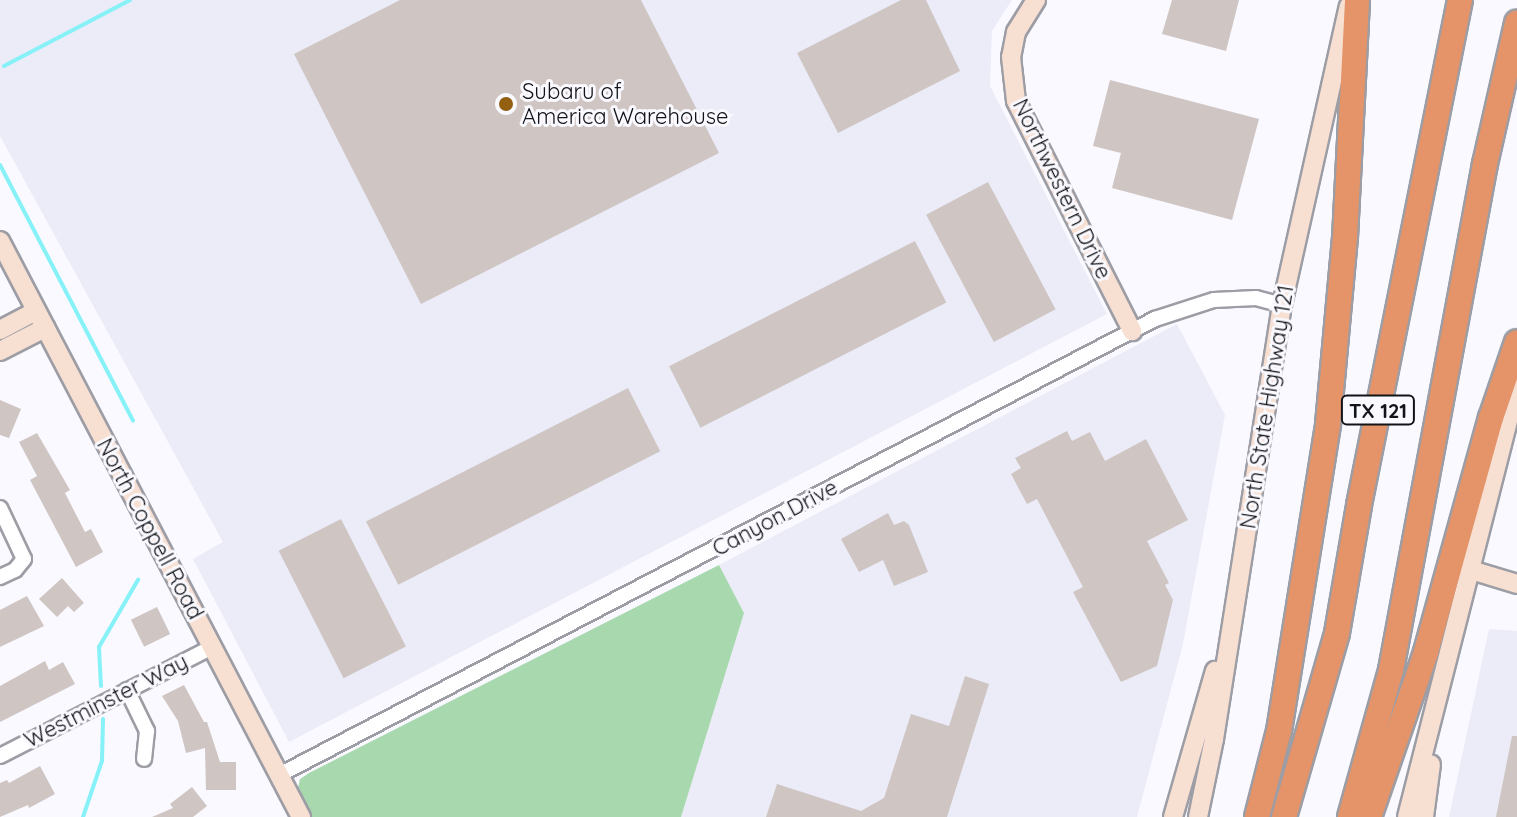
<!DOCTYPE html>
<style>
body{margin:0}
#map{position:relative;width:1517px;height:817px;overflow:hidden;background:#f9f9ff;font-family:Quicksand,sans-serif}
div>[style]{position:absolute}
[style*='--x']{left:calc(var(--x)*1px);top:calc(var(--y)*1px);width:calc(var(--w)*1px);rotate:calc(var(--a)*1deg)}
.built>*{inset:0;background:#ebecf8}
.green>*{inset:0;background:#a7d8ae}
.stream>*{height:4px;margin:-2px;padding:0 2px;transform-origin:2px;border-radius:2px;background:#87f1f8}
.building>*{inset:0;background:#cfc5c3;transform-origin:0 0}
.roads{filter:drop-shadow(2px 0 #9c9da5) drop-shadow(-2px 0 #9c9da5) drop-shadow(0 2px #9c9da5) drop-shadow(0 -2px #9c9da5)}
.street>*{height:14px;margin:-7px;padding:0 7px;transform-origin:7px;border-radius:7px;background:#fff}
.secondary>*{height:18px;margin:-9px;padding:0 9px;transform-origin:9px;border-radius:9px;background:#f7dfd2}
.highway>*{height:24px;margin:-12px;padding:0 12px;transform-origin:12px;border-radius:12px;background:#e49468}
.dots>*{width:22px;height:22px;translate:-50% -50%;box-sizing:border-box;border:4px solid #f9f9ff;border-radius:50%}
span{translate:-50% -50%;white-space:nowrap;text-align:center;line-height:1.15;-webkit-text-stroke:6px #f9f9ff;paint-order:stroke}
.shield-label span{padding:2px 6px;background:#f9f9ff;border:2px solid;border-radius:6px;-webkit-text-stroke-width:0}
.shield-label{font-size:20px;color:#131417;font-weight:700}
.poi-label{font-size:22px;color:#131417}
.left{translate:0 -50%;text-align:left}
.street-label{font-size:22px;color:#131417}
</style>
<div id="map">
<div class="built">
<i style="clip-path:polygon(0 0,1012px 0,992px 31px,990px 86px,1107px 314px,289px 742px,193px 559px,223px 542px,0 136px)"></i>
<i style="clip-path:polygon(1177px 324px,1225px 415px,1183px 644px,1137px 817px,681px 817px,744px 613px,719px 565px)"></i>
<i style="clip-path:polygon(1489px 629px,1517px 631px,1517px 817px,1449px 817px)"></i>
</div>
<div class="green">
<i style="clip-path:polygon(719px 565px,744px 613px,681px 817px,312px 817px,298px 788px,300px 779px,309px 773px)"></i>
</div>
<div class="stream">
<i style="--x:4;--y:66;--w:142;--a:-27.6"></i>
<i style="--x:0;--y:165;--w:288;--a:62.5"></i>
<i style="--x:101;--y:686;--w:39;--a:-93"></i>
<i style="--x:99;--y:647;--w:78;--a:-59.8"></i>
<i style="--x:83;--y:817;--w:59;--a:-71.3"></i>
<i style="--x:102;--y:761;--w:42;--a:-88.6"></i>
</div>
<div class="building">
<i style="clip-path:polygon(400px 0,641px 0,719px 153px,421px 304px,294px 54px)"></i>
<i style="clip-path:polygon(901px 0,926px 0,960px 71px,838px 133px,797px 53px)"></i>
<i style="clip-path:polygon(1172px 0,1239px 0,1226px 51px,1162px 34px)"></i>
<i style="clip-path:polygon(1110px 80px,1259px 119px,1232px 220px,1112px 188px,1121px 153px,1093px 146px)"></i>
<i style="left:988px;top:182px;width:144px;height:70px;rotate:62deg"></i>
<i style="left:915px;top:241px;width:69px;height:276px;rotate:63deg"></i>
<i style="left:628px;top:388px;width:71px;height:294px;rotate:63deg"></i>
<i style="clip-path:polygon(0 400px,21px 409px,9px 438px,0 435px)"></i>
<i style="clip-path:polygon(1067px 431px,1072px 441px,1090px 432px,1105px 461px,1146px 439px,1188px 520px,1147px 541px,1169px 583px,1165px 585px,1173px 600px,1157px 666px,1121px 682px,1073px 592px,1083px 587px,1037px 499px,1027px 504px,1011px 474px,1021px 468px,1015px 458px)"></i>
<i style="clip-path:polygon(37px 433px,70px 490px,65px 493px,85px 532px,91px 529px,103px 552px,76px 567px,30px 480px,37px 476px,19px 442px)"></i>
<i style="clip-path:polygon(888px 513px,894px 525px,904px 521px,909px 525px,928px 572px,894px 586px,883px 560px,859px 572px,841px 539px)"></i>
<i style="left:341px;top:519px;width:143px;height:70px;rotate:63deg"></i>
<i style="clip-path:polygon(62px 578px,84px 603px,74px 612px,68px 606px,57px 617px,39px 599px)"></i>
<i style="clip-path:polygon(27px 596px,44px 626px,0 647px,0 610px)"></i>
<i style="left:157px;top:607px;width:30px;height:29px;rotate:64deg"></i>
<i style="clip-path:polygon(45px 661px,49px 670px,63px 662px,75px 684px,0 722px,0 686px)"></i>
<i style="clip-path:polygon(965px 676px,989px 684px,947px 817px,766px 817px,777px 784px,861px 811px,884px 798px,911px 714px,949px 726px)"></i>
<i style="clip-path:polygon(184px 685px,204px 722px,207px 722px,220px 762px,236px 762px,236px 790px,206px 790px,205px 748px,186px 753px,178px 721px,162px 696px)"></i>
<i style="clip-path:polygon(1512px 736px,1517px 736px,1517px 817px,1496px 817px)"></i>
<i style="clip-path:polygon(40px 766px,55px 794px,29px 808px,28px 805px,0 817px,0 783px,7px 780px,9px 783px)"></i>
<i style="clip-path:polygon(192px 787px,207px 806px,193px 817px,152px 817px,173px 808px,170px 804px)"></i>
</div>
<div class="roads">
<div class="street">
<i style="--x:0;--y:508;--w:56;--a:64.8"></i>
<i style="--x:24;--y:559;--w:14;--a:129"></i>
<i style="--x:15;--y:570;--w:17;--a:155"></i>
<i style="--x:127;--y:690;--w:46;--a:64"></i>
<i style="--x:147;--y:731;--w:28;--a:96"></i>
<i style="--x:0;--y:756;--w:238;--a:-27.2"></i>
<i style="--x:279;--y:775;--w:988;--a:-27.5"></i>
<i style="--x:1155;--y:319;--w:62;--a:-17.9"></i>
<i style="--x:1214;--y:300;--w:42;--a:-2.7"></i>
<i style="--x:1256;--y:298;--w:27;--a:15"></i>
</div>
<div class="secondary">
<i style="--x:1036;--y:0;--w:38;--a:122"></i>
<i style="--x:1016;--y:32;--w:25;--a:101"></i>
<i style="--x:1011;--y:57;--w:44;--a:83.5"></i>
<i style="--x:1016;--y:101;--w:258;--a:63.2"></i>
<i style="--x:0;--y:241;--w:650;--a:62.41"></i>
<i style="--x:0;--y:330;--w:41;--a:-27.8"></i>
<i style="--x:0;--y:351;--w:51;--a:-27.1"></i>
<i style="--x:1471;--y:570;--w:48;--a:16.9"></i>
<i style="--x:1173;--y:817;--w:152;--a:-74"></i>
<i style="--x:1198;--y:817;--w:80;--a:-78.4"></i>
<i style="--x:1214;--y:739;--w:439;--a:-81.1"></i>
<i style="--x:1282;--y:305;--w:306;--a:-77.4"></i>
<i style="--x:1407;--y:817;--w:444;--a:-75.7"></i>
<i style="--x:1424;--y:817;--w:53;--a:-82.5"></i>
</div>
<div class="highway">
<i style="--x:1257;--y:817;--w:89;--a:-75.7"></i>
<i style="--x:1279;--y:731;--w:311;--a:-80.9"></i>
<i style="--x:1328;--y:424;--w:187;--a:-84.8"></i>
<i style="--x:1345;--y:238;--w:238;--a:-87.1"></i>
<i style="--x:1284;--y:817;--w:191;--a:-73.9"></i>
<i style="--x:1337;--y:633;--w:130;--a:-80.2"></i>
<i style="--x:1359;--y:505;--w:515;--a:-78.69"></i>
<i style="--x:1350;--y:817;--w:153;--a:-74.4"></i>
<i style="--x:1391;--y:670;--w:515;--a:-79.48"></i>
<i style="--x:1485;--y:164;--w:145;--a:-77.2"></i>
<i style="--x:1369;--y:817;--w:175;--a:-70.9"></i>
<i style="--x:1426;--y:652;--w:243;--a:-74.5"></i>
<i style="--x:1491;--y:418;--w:80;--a:-71.1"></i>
</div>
</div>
<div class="dots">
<i style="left:506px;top:104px;background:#936012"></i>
</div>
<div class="shield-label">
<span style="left:1378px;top:410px">TX 121</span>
</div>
<div class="poi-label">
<span class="left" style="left:522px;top:104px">Subaru of<br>America Warehouse</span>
</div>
<div class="street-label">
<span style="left:1062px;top:189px;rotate:64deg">Northwestern Drive</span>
<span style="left:1267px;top:407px;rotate:-81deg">North State Highway 121</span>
<span style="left:775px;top:518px;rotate:-28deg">Canyon Drive</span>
<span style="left:150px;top:529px;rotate:62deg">North Coppell Road</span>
<span style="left:106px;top:701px;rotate:-27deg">Westminster Way</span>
</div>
</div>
